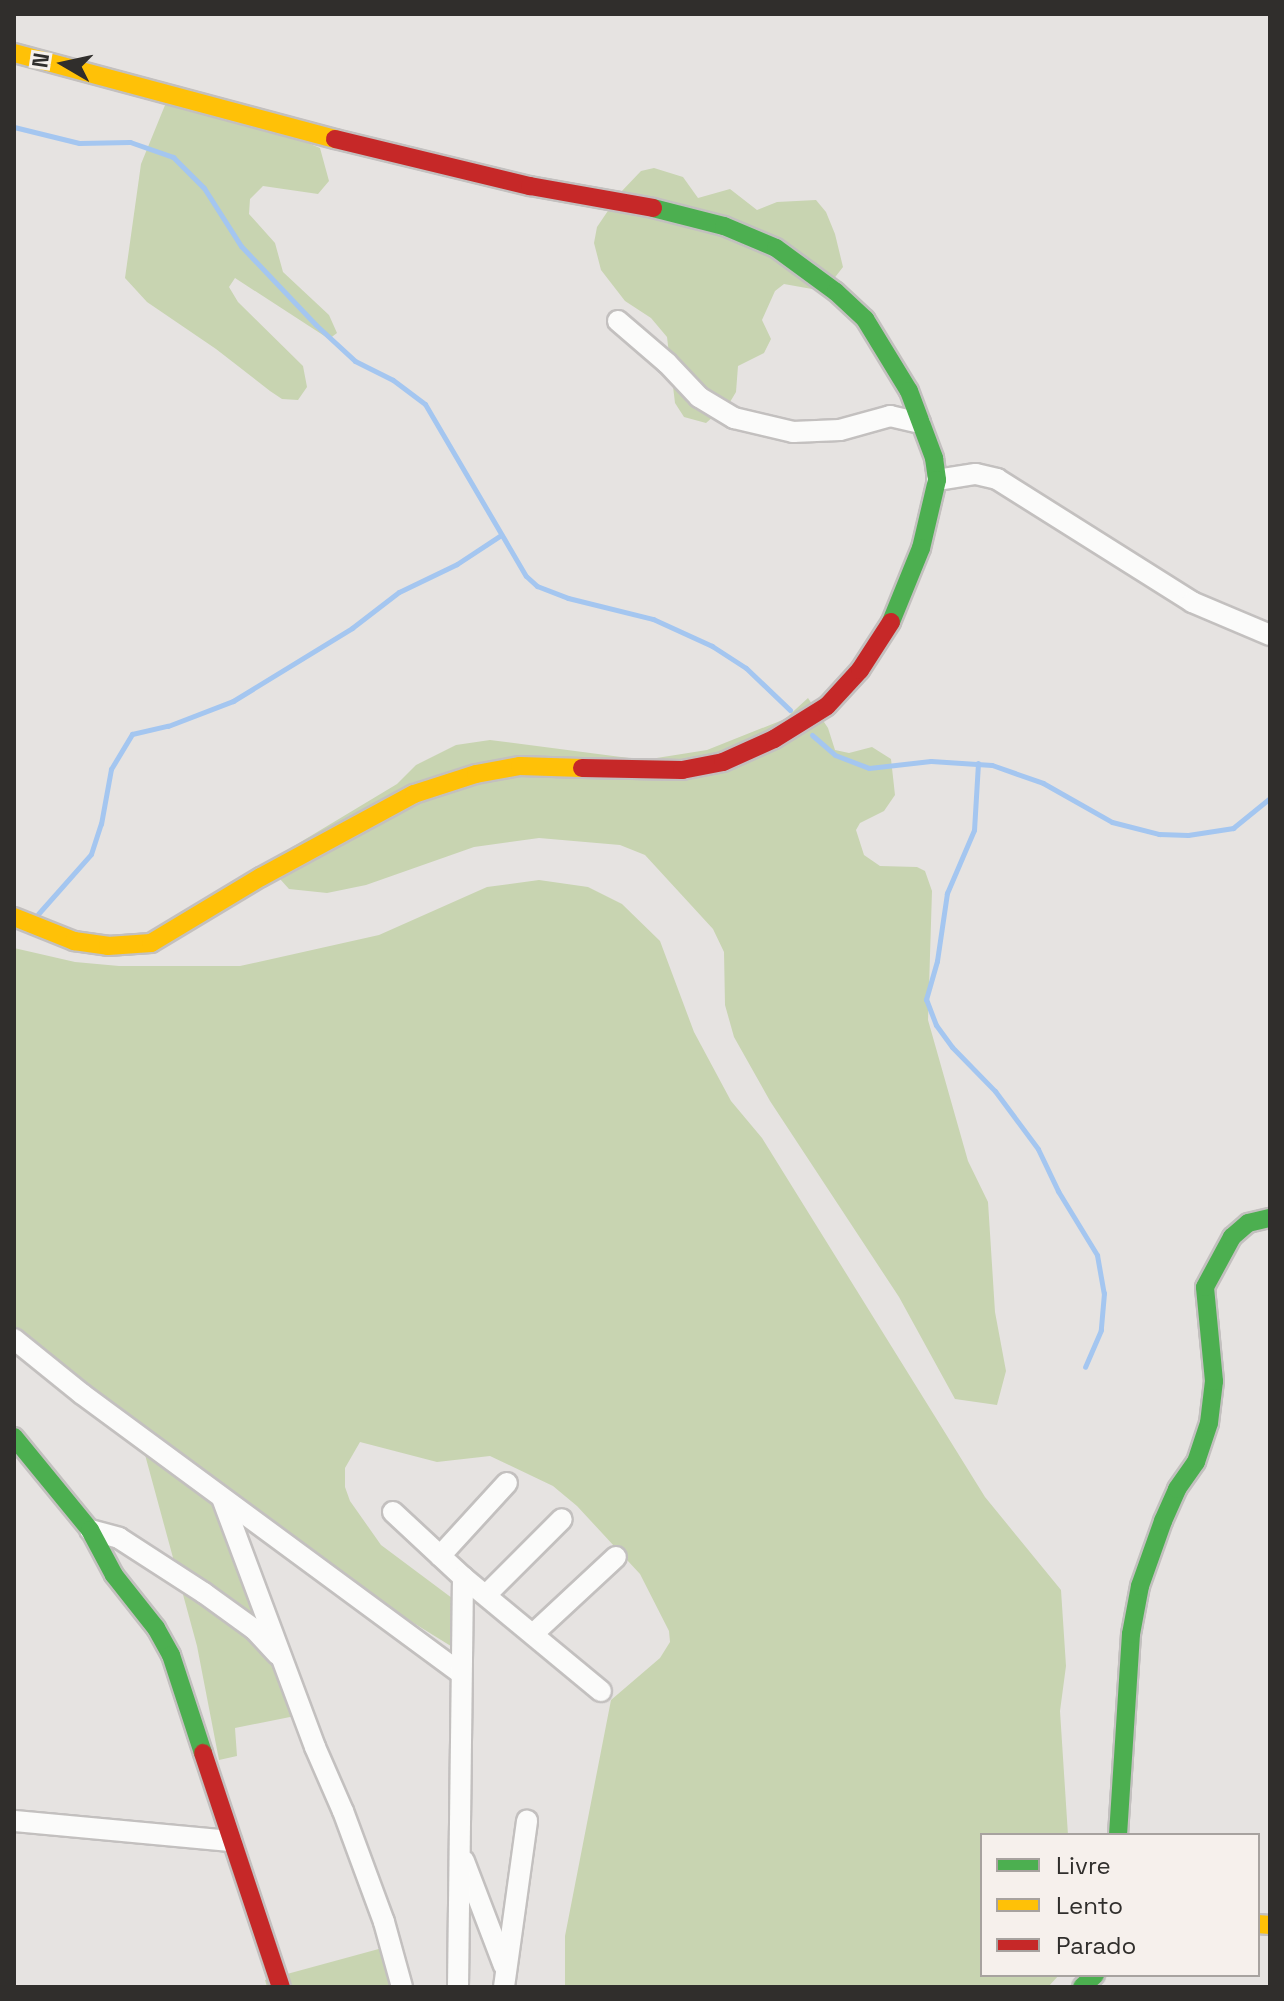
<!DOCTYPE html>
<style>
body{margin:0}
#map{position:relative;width:1284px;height:2001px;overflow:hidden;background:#e6e3e1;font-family:"Space Grotesk",sans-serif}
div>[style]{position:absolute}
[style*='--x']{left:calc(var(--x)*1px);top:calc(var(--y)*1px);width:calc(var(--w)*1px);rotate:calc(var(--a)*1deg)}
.green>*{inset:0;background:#c8d4b1}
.stream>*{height:5px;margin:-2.5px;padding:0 2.5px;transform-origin:2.5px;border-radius:2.5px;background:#a4c6f0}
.roads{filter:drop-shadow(2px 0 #c3c0bf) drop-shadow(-2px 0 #c3c0bf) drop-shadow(0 2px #c3c0bf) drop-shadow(0 -2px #c3c0bf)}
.street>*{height:20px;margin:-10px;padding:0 10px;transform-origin:10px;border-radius:10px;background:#fbfbfa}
.fast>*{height:18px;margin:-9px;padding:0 9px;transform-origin:9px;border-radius:9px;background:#4caf50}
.slow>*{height:18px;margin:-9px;padding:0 9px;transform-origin:9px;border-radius:9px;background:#ffc107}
.jam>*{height:18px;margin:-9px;padding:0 9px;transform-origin:9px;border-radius:9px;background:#c62828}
span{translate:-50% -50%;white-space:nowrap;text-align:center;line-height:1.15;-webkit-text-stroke:6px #f6f0ec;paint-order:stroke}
.frame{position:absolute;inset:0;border:16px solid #302e2c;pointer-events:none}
.legend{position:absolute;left:980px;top:1833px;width:280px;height:144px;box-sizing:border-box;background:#f6f0ec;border:2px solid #a7a29f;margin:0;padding:10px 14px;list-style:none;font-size:24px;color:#302e2c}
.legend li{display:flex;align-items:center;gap:16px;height:40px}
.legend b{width:40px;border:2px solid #a7a29f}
.north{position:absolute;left:24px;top:24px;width:80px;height:80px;-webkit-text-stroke:6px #f6f0ec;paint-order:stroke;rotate:279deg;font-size:22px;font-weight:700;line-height:32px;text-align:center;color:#302e2c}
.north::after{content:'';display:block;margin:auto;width:28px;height:36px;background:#302e2c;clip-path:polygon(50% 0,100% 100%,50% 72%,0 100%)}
</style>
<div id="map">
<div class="green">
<i style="clip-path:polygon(172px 88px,320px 148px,329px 181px,318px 194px,263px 186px,250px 199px,249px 214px,275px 243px,283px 272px,329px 315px,337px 333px,329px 339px,235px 278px,229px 287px,238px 302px,303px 366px,307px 387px,298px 400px,282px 399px,270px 391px,216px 349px,147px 302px,125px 278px,141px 164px)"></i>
<i style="clip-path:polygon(654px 168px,683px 177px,698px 198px,730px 189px,757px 210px,777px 202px,816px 200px,826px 212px,835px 234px,843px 267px,829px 285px,812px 289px,784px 284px,775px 291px,762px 320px,771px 339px,764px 353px,738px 366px,736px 392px,730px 402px,706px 423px,684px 417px,675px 403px,667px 337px,651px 318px,625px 301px,601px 270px,594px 243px,597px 227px,620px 193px,641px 171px)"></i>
<i style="clip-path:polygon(808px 698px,828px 728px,835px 750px,849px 753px,872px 747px,891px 759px,895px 795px,884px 811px,860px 823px,856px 830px,864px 855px,880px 866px,917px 867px,925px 871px,932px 891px,928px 1020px,968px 1161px,988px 1202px,995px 1312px,1006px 1371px,997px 1405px,955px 1399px,899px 1297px,770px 1101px,734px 1037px,725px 1005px,724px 952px,713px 929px,645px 855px,620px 845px,539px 838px,474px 847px,366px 885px,327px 893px,289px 889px,280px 879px,279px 855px,397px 784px,416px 765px,456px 745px,490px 740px,644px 760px,707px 750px,785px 719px)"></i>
<i style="clip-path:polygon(539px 880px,588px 887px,622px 904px,660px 941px,694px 1032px,731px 1101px,762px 1138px,985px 1497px,1061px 1590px,1066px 1666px,1060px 1711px,1068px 1835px,982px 1835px,982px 1975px,1059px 1975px,1048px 1987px,565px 1987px,565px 1936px,611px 1700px,660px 1658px,670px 1642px,669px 1631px,640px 1574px,577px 1506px,553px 1486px,490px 1456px,437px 1462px,360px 1442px,345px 1468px,345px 1487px,350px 1501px,381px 1545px,460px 1604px,454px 1648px,412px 1622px,288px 1535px,212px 1495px,300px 1715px,235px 1728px,237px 1756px,219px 1760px,197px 1646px,144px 1451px,14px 1352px,14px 948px,75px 962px,119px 966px,240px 966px,379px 935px,487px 887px)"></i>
<i style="clip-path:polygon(386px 1947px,399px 1987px,267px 1987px,265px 1980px)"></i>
</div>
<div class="stream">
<i style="--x:14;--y:127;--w:67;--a:13.8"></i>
<i style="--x:79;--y:143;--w:51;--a:-1.1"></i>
<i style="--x:130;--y:142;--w:46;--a:19.2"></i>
<i style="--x:173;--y:157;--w:44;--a:45"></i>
<i style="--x:204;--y:188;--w:69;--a:57.5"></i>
<i style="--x:241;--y:246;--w:109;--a:46.5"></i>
<i style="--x:316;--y:325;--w:53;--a:42.7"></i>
<i style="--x:355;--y:361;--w:42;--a:26.6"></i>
<i style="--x:393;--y:380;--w:40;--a:37"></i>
<i style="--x:425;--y:404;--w:199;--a:59.6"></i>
<i style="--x:526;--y:576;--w:15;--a:42"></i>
<i style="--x:537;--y:586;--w:33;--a:21"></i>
<i style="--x:568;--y:598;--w:88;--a:13.9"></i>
<i style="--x:653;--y:619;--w:65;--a:24.6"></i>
<i style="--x:712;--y:646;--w:40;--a:32.9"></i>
<i style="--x:746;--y:668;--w:61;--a:43.7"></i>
<i style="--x:812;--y:735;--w:30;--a:41"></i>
<i style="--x:835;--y:755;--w:36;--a:21"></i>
<i style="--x:869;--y:768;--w:62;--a:-6.4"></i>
<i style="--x:931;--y:761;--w:61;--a:3.8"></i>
<i style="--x:992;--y:765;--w:54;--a:19.4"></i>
<i style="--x:1043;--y:783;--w:79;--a:29.5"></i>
<i style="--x:1112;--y:822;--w:49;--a:14.3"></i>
<i style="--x:1159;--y:834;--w:29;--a:2"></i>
<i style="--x:1188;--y:835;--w:46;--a:-8.8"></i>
<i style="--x:1233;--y:828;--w:48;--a:-39"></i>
<i style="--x:978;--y:763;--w:67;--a:93.4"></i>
<i style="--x:974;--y:830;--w:69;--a:113.2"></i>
<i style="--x:947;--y:893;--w:69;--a:98.4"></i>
<i style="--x:937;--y:961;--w:40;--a:106"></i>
<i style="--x:926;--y:999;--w:28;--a:69"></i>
<i style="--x:936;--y:1025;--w:27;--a:54"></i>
<i style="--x:952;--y:1047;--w:62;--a:45.7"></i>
<i style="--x:995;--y:1091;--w:72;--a:53.4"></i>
<i style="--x:1038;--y:1149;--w:47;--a:64.5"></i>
<i style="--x:1058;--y:1191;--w:75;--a:58.6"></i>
<i style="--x:1097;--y:1255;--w:39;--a:80"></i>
<i style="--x:1104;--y:1293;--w:37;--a:95"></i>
<i style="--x:1101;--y:1330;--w:40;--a:113.4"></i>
<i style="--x:38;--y:914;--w:80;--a:-48.5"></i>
<i style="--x:91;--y:854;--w:32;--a:-72"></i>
<i style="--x:101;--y:824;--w:56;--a:-79.7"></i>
<i style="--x:111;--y:769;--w:41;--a:-59"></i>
<i style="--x:132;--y:734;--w:37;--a:-13"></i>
<i style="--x:168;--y:726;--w:70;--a:-21"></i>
<i style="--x:233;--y:701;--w:140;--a:-31.5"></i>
<i style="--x:352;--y:628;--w:59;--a:-37.5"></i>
<i style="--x:399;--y:592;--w:64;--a:-25.8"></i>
<i style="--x:457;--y:564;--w:53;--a:-33.4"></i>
</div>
<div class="roads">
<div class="street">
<i style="--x:618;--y:321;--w:65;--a:40.6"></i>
<i style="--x:667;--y:363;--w:47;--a:46.7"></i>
<i style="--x:699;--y:397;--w:41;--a:31"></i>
<i style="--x:734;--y:418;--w:61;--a:13.3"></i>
<i style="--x:793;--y:432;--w:47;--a:-2.4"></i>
<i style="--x:840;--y:430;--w:52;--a:-15.6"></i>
<i style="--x:890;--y:416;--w:31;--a:13"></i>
<i style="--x:937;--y:480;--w:39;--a:-9"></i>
<i style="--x:976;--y:474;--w:22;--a:13"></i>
<i style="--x:997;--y:479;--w:231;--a:32.2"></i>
<i style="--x:1192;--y:602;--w:85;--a:22.9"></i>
<i style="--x:14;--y:1339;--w:87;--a:39"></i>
<i style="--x:82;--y:1394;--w:471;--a:36.4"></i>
<i style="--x:222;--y:1498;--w:266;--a:69.5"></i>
<i style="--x:315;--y:1747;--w:70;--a:66.4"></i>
<i style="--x:343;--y:1811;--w:118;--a:69.7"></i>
<i style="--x:384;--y:1922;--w:67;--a:74.5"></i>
<i style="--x:393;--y:1512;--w:96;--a:42.9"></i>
<i style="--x:463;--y:1577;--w:179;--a:39.6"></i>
<i style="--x:90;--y:1530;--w:30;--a:15"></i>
<i style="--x:119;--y:1538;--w:101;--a:32.9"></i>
<i style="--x:204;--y:1593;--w:62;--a:35.8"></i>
<i style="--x:254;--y:1629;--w:35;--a:47"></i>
<i style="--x:440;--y:1556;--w:99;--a:-47.5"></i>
<i style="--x:486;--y:1595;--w:107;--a:-45"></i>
<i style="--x:533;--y:1634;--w:113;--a:-42.9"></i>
<i style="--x:14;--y:1821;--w:218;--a:5.3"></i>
<i style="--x:464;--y:1861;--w:112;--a:69.1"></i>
<i style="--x:458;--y:1987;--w:410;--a:-89.3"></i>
<i style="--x:504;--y:1987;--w:168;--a:-82.1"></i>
</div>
<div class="fast">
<i style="--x:653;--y:208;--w:73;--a:14.2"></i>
<i style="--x:724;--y:226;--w:56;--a:22.9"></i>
<i style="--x:776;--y:248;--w:74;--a:36.3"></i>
<i style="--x:836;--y:292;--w:40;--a:43"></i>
<i style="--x:865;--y:319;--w:84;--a:58.6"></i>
<i style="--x:909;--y:391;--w:72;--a:69.5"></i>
<i style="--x:934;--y:458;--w:22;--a:82"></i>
<i style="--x:937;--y:480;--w:70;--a:103.2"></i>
<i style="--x:921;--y:548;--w:80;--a:112.1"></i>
<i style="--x:14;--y:1437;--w:120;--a:50.7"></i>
<i style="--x:90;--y:1530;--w:51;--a:61.9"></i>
<i style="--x:114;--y:1575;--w:68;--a:51.6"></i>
<i style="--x:156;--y:1628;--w:31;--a:61"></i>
<i style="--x:171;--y:1655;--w:103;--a:71.9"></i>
<i style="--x:1118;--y:1835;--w:201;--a:-86.3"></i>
<i style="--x:1131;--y:1634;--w:49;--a:-79.4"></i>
<i style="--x:1140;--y:1586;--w:69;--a:-70.5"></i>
<i style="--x:1163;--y:1521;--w:35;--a:-66"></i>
<i style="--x:1177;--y:1489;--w:33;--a:-55"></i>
<i style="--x:1196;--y:1462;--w:41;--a:-71.6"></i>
<i style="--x:1209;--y:1423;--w:42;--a:-83.2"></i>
<i style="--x:1214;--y:1381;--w:94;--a:-95.5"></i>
<i style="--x:1205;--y:1287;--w:57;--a:-61.6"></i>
<i style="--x:1232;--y:1237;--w:21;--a:-41"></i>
<i style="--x:1248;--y:1223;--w:23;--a:-13"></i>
<i style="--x:1082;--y:1987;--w:18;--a:-43"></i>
</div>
<div class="slow">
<i style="--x:14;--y:53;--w:332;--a:15"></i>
<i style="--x:14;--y:917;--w:65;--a:21.8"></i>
<i style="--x:74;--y:941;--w:34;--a:8"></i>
<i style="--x:108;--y:946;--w:43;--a:-4"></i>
<i style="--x:151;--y:943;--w:128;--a:-31"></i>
<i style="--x:261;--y:877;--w:174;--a:-28.5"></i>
<i style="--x:414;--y:794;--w:65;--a:-17.9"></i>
<i style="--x:476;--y:774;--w:45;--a:-10.3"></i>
<i style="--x:520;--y:766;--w:62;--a:1.8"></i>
<i style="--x:1258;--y:1924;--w:12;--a:5"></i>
</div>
<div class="jam">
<i style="--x:335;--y:139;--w:201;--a:13.6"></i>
<i style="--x:530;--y:186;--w:125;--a:10.1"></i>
<i style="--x:582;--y:768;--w:100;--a:1.1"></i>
<i style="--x:682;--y:770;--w:42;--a:-11"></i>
<i style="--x:723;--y:762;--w:56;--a:-24.3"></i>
<i style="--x:774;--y:739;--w:62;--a:-31.9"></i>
<i style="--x:827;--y:706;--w:49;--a:-47.5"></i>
<i style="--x:860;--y:670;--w:57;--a:-57.1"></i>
<i style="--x:203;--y:1753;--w:247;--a:71.6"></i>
</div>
</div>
<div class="frame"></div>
<ul class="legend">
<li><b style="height:10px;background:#4caf50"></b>Livre</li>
<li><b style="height:10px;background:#ffc107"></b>Lento</li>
<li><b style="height:10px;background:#c62828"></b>Parado</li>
</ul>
<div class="north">N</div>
</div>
